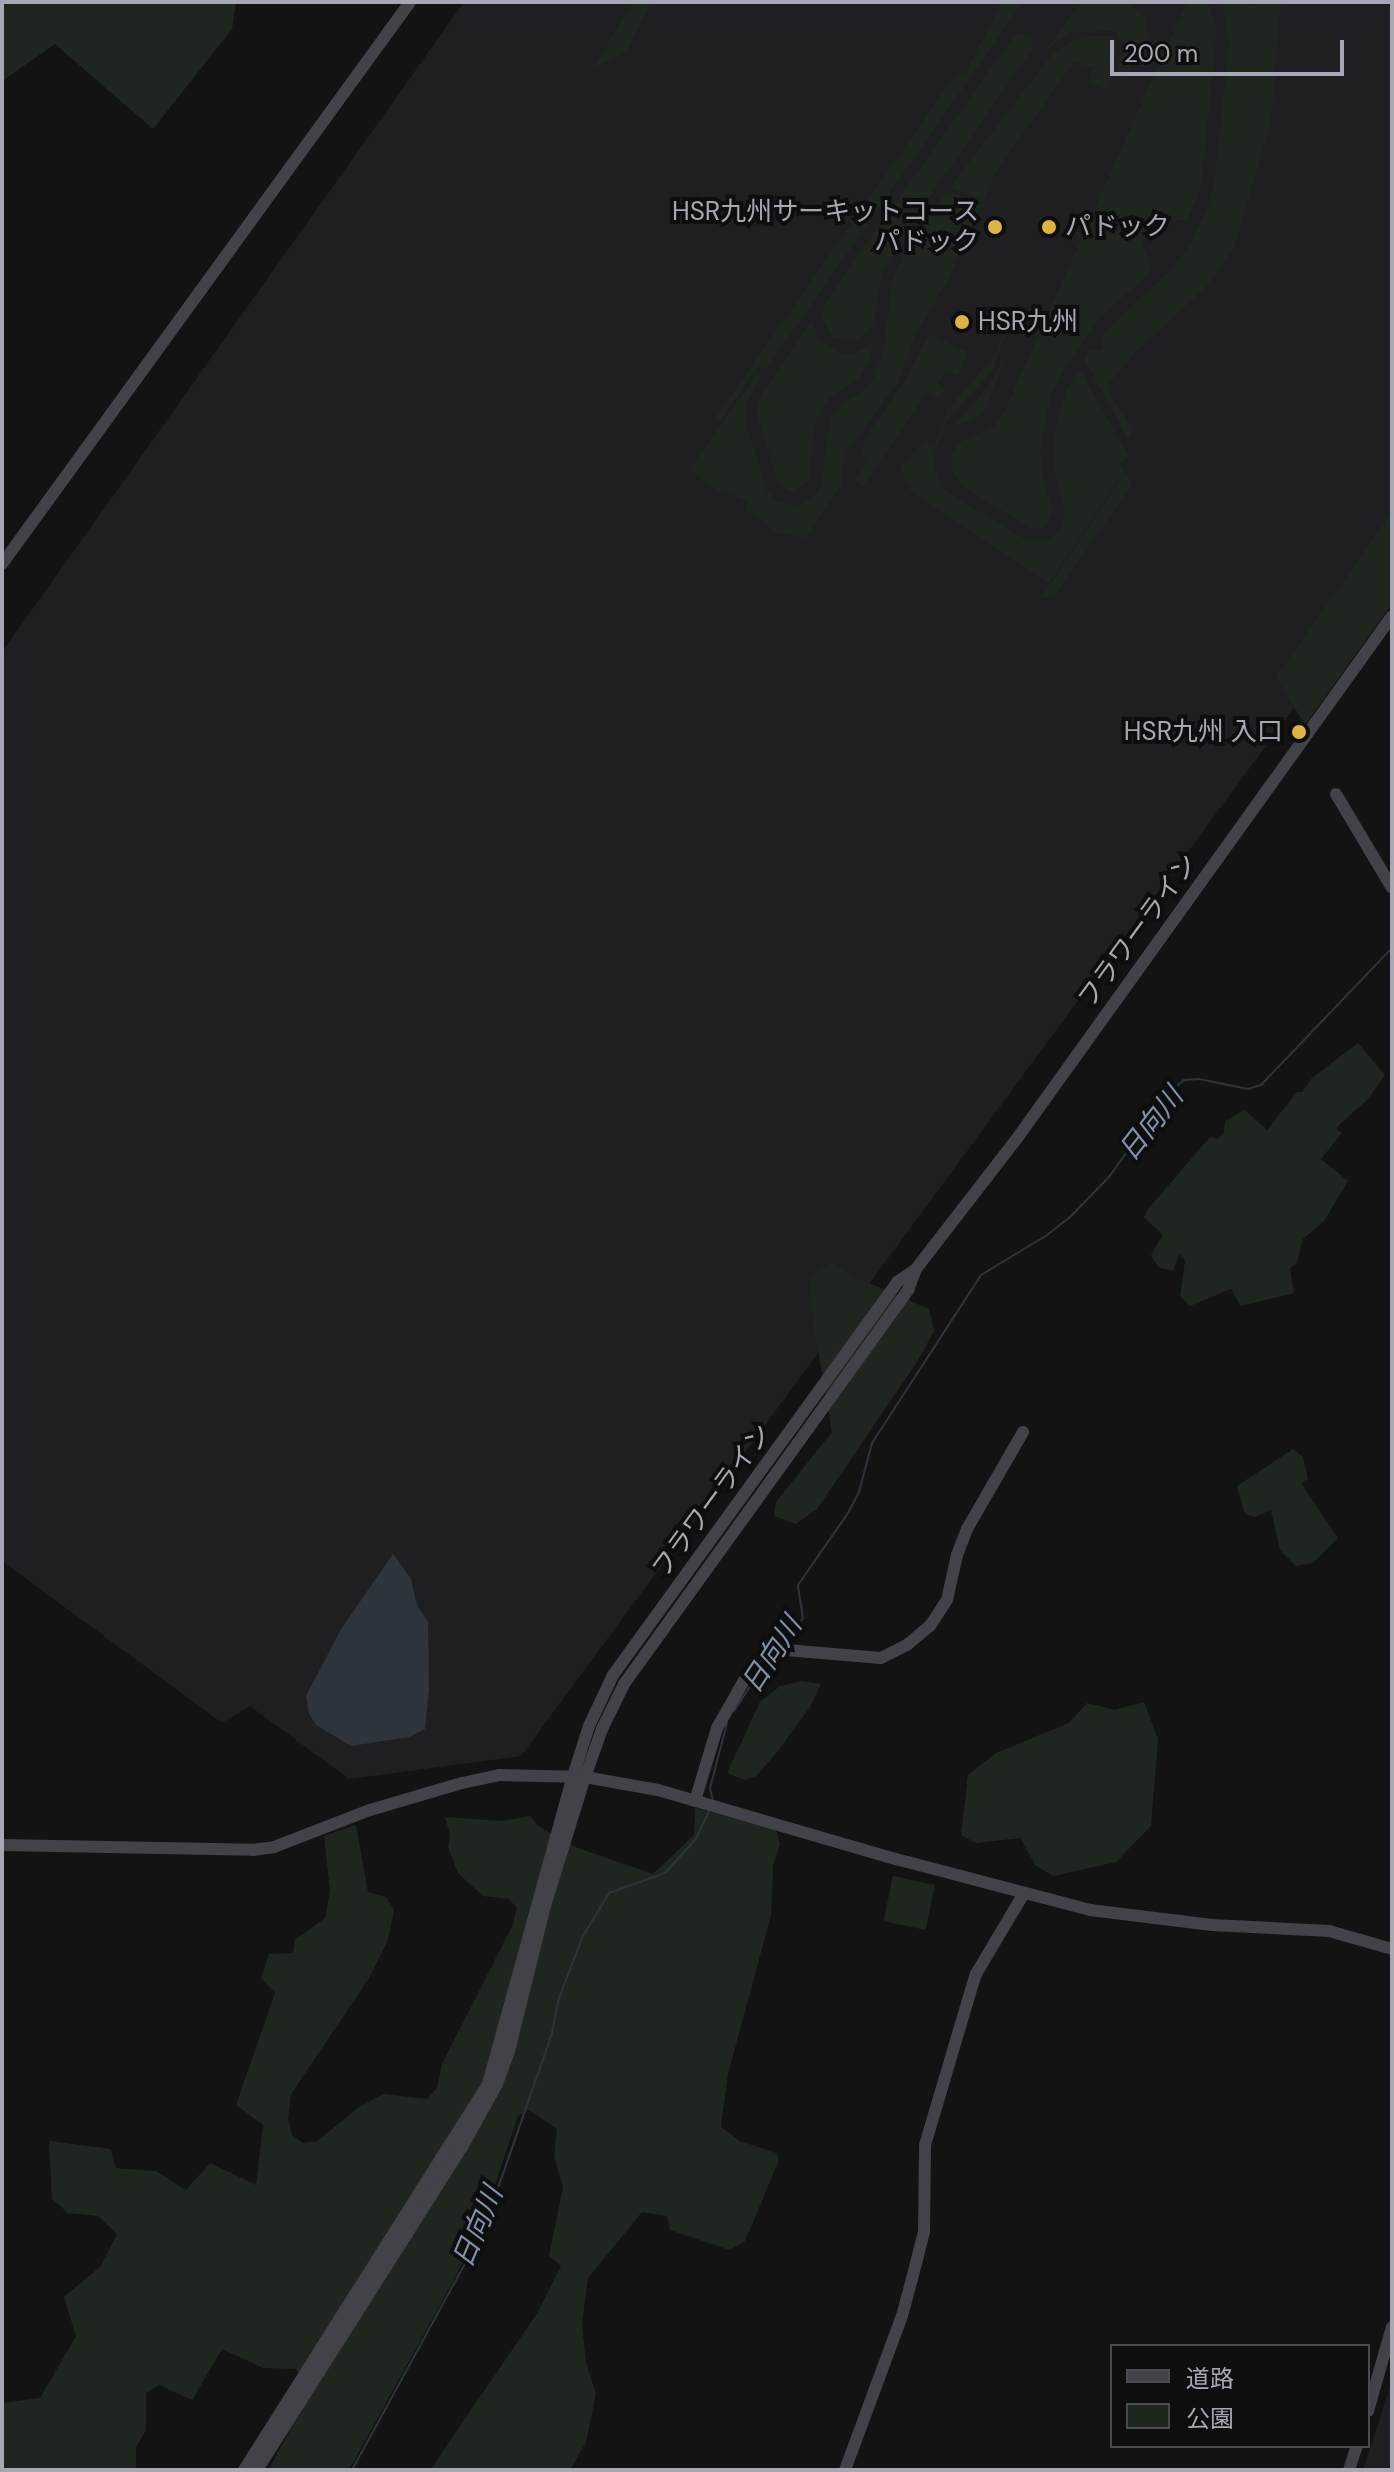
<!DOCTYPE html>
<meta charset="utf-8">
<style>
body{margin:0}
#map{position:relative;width:1394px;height:2472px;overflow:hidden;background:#131314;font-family:"DM Sans","Noto Sans JP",sans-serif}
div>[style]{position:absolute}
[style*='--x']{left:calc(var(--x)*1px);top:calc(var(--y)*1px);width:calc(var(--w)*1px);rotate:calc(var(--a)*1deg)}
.built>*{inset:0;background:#1f1f21}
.green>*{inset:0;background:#1f2620;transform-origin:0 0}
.water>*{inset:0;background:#2d343b}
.stream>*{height:2px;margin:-1px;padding:0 1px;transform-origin:1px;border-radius:1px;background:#2d343b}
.secondary>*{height:12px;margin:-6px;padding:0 6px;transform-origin:6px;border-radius:6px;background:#424348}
.dots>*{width:22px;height:22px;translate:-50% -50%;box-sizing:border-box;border:4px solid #0e0e0f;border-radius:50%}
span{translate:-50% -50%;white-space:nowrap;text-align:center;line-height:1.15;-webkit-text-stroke:8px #0e0e0f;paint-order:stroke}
.poi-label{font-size:26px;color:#a6a9b3}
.right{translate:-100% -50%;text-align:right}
.left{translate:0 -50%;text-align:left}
.street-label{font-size:26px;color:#a6a9b3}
.water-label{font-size:28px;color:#8093aa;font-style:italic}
.frame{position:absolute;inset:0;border:4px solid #a6a9b3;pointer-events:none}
.legend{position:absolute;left:1110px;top:2344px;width:260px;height:104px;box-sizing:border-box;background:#0e0e0f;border:2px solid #4b4c51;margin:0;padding:10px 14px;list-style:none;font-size:24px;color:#a6a9b3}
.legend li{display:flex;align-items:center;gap:16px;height:40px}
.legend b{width:40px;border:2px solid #4b4c51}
.scale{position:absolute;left:1110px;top:40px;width:234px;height:36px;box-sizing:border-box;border:4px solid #a6a9b3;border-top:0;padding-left:10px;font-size:24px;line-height:28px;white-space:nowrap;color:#a6a9b3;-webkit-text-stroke:6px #0e0e0f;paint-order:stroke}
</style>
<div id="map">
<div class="built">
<i style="clip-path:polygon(464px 2px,1392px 2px,1392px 575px,521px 1756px,349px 1779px,250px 1706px,222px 1723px,2px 1561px,2px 652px)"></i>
<i style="clip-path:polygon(1392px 2381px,1392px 2470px,1363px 2470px)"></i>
</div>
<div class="green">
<i style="clip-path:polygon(2px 2px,236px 2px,232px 29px,153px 129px,55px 44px,2px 81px)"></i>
<i style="clip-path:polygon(633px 2px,651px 2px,628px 49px,616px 58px,594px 67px)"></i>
<i style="clip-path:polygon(1002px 2px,1023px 2px,767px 368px,758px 367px,721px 420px,716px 417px,958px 71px,965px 74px)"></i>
<i style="clip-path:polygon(1082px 2px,1124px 2px,1132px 5px,1146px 19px,1149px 38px,1123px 80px,1117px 68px,1125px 44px,1114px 31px,1070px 32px,1054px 43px,1039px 59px)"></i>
<i style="clip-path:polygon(1187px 2px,1207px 2px,1217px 29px,1201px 187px,1187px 220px,1160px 220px,1148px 226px,1142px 244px,1152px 271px,1100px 317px,1065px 367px,1050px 398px,1040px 452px,1043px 480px,1053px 512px,1047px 524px,1041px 528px,1030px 528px,962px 486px,952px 471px,952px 452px,963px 440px,995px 426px,1003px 415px)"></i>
<i style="clip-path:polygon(1222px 2px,1257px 6px,1256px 2px,1281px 2px,1271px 121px,1234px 247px,1207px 286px,1133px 355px,1106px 387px,1133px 430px,1128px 439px,1084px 359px,1090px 350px,1101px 350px,1103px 334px,1175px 265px,1191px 243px,1207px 209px,1214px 186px,1229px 45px)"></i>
<i style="clip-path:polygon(1016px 33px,1032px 37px,1033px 48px,894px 248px,881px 277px,873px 324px,859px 339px,847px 342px,833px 338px,821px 317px,826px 301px)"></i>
<i style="clip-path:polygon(1083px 36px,1111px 36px,1117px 42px,1108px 65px,1112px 76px,1106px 90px,1088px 82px,1094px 68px,1074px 62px,996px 171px,983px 201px,950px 187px,1054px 52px)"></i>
<i style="clip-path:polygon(947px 191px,981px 206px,950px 276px,914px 338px,898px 382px,851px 447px,845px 449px,841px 486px,805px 538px,778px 533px,745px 509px,749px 502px,718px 490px,689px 470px,756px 375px,762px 375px,747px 402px,745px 422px,767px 491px,777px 501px,794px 505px,802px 504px,817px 493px,821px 485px,830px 418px,842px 403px,862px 393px,875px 376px,883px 354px,892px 281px,903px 255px)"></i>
<i style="clip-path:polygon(1013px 313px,992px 371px,947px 421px,936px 447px,934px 465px,941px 487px,952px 495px,1028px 541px,1051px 539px,1062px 527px,1065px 512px,1054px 466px,1055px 432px,1066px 392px,1077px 371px,1081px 372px,1129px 457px,1119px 463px,1124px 471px,1049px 583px,910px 490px,900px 468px,925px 440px,931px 444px,938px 438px,948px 409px,994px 356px)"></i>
<i style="clip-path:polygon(811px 322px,821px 341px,839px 352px,852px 354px,872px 345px,870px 359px,858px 379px,833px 395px,822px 407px,814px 426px,809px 480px,793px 492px,778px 485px,757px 413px,761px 395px)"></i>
<i style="clip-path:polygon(929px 334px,968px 352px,958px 376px,947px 370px,937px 383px,945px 390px,938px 398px,926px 393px,863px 486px,855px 480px,869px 460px,862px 453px,865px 438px,905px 381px)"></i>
<i style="clip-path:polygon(1008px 351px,986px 408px,977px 417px,954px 426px,994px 379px)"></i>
<i style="clip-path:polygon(1125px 472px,1132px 484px,1055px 596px,1041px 598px)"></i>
<i style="clip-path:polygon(1392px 512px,1392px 604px,1305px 725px,1276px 677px)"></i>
<i style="clip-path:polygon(1358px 1043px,1385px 1075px,1367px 1100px,1339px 1125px,1337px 1129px,1342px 1133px,1321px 1159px,1348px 1181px,1324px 1221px,1303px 1239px,1297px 1262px,1290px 1269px,1294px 1293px,1241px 1306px,1231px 1289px,1190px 1306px,1180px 1296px,1185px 1261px,1179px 1254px,1173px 1271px,1158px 1267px,1151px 1255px,1163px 1235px,1144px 1217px,1148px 1209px,1210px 1137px,1218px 1139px,1224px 1132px,1225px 1121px,1245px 1110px,1267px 1130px,1297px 1092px,1302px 1092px,1312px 1078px)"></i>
<i style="clip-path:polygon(832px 1262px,857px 1278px,929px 1309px,934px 1331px,917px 1362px,817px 1509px,796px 1524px,774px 1516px,776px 1502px,832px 1432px,813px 1321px,810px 1275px)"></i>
<i style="clip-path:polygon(1293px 1449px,1303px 1457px,1308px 1479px,1301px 1483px,1338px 1538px,1313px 1563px,1296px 1566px,1280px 1550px,1271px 1510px,1255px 1517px,1245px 1514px,1237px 1486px)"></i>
<i style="clip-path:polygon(802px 1681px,821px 1684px,810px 1707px,775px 1755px,756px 1776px,745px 1780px,727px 1773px,760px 1702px,780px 1686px)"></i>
<i style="clip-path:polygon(1144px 1702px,1158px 1739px,1151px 1826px,1116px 1862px,1054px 1876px,1036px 1866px,1020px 1838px,976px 1843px,961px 1835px,968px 1775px,996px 1753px,1069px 1723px,1087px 1703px,1115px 1710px)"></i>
<i style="clip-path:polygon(695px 1808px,776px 1830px,780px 1845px,773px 1865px,771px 1915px,728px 2074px,721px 2127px,740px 2141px,776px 2153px,779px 2160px,745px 2241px,730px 2250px,670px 2230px,667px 2216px,642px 2212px,588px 2278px,582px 2324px,586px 2363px,596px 2394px,586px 2442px,570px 2470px,430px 2470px,538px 2312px,561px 2266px,549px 2256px,563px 2187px,554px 2156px,557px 2129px,529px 2110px,518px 2116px,486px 2211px,479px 2218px,480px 2224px,456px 2276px,349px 2470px,268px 2470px,311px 2393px,296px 2369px,263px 2368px,222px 2349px,192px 2400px,159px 2385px,146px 2393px,146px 2430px,136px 2447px,136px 2470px,2px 2470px,2px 2403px,40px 2398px,76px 2336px,64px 2297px,100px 2267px,117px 2234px,98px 2216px,68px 2213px,52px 2199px,49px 2141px,111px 2149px,116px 2168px,156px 2171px,186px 2190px,210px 2163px,256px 2185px,263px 2125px,236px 2105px,275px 1993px,261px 1978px,269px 1954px,293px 1953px,295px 1940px,325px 1918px,330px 1891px,324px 1836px,356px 1825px,368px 1892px,386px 1897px,394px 1910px,388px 1940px,369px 1978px,291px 2094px,288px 2119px,292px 2135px,303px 2143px,317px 2141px,358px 2108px,383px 2094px,427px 2099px,437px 2088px,442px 2064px,513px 1924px,517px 1907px,508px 1899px,483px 1896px,458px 1873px,448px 1847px,450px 1835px,445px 1817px,502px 1821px,530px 1816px,538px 1826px,575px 1847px,653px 1874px,694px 1835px)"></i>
<i style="left:893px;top:1876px;width:43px;height:46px;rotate:12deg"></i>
</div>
<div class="water">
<i style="clip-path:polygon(393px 1554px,411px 1579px,417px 1605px,428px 1622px,429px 1689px,425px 1729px,409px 1737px,351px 1746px,316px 1725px,309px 1714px,306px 1696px,341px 1629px)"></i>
</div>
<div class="stream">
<i style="--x:783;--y:1644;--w:33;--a:-52"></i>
<i style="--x:803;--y:1618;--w:33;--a:-99"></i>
<i style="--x:798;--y:1585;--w:88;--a:-55.2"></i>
<i style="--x:848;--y:1513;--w:24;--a:-62"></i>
<i style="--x:859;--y:1492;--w:51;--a:-75.1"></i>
<i style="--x:872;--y:1443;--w:200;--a:-57"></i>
<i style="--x:981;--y:1275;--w:77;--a:-31.2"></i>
<i style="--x:1047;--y:1235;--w:29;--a:-38"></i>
<i style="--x:1070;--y:1217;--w:56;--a:-45.7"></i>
<i style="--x:1109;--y:1177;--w:106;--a:-54.2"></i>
<i style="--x:1171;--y:1091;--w:17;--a:-40"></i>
<i style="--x:1184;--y:1080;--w:15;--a:-4"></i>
<i style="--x:1199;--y:1079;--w:50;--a:11.5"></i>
<i style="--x:1248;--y:1089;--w:14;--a:-17"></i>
<i style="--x:1261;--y:1085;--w:190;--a:-46.3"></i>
<i style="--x:734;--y:1711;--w:35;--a:-57"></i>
<i style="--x:753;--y:1682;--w:35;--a:-46"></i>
<i style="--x:713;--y:1801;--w:13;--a:-103"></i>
<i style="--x:710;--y:1788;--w:67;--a:-75.3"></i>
<i style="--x:352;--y:2470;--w:260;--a:-61.3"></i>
<i style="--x:477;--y:2242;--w:73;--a:-69.1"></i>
<i style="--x:503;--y:2174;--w:149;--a:-70.8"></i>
<i style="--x:552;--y:2033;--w:36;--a:-79"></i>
<i style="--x:559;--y:1998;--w:66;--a:-68.8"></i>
<i style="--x:583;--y:1936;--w:50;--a:-58.8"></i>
<i style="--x:609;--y:1893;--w:59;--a:-19.7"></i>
<i style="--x:665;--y:1873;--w:46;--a:-47.6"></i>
<i style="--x:696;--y:1839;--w:31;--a:-65"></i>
</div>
<div class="secondary">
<i style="--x:2;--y:564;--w:694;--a:-54.02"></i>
<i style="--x:1336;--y:794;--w:109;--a:59.2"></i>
<i style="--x:695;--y:1801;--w:76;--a:-73.2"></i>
<i style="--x:717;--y:1728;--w:59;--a:-60.4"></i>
<i style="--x:746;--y:1677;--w:32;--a:-44"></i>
<i style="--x:769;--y:1655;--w:18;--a:-16"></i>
<i style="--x:786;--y:1650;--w:95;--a:4.8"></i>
<i style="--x:881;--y:1658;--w:29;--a:-27"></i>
<i style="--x:907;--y:1645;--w:30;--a:-40"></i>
<i style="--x:930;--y:1626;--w:31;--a:-57"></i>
<i style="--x:947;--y:1600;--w:46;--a:-77.5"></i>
<i style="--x:957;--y:1555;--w:28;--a:-69"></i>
<i style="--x:967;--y:1529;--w:112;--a:-60"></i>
<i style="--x:2;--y:1845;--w:251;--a:1.1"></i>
<i style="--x:253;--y:1850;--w:21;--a:-8"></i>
<i style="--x:274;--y:1847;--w:103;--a:-21.1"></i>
<i style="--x:370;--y:1810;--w:96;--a:-16.4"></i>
<i style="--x:462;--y:1783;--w:38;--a:-12"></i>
<i style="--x:499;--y:1775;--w:86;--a:1.3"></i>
<i style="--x:585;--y:1777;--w:74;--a:10.1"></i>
<i style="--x:658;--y:1790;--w:248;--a:16.2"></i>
<i style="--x:896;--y:1859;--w:201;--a:14.7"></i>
<i style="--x:1090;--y:1910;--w:123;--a:7"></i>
<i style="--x:1212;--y:1925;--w:117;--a:2.9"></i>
<i style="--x:1329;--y:1931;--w:66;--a:15.9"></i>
<i style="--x:1368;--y:2411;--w:87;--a:-74.1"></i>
<i style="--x:244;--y:2470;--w:457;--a:-57.7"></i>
<i style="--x:488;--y:2084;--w:320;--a:-74.6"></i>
<i style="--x:573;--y:1776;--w:52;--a:-72.3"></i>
<i style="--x:589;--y:1726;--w:56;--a:-64.8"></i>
<i style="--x:613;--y:1675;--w:485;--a:-54.1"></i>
<i style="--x:897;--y:1282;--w:23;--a:-34"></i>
<i style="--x:257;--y:2470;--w:383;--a:-57.6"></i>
<i style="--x:462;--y:2147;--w:72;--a:-60.9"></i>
<i style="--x:497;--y:2084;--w:35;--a:-70"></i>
<i style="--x:509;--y:2051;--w:149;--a:-76.1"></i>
<i style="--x:545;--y:1906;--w:135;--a:-72.8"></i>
<i style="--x:585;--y:1777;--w:51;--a:-70.5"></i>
<i style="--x:602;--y:1729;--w:50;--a:-63.9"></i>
<i style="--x:624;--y:1684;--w:486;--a:-54.2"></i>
<i style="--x:908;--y:1290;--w:22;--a:-69"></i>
<i style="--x:916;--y:1269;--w:167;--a:-52.3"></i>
<i style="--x:1018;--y:1137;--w:641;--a:-54.33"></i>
<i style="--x:845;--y:2470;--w:164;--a:-69.7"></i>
<i style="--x:902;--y:2316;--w:38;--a:-75"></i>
<i style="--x:912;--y:2279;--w:49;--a:-75.7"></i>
<i style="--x:924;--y:2232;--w:87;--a:-89.3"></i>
<i style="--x:925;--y:2145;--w:148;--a:-73.5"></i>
<i style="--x:967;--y:2003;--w:30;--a:-73"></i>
<i style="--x:976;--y:1974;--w:94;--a:-59.3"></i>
<i style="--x:1349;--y:2470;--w:25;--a:-72"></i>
</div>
<div class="dots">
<i style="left:995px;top:227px;background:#dcb442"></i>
<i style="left:1049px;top:227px;background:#dcb442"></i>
<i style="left:962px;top:322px;background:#dcb442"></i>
<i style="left:1299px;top:732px;background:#dcb442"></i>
</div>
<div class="poi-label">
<span class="right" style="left:979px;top:227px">HSR九州サーキットコース<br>パドック</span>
<span class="left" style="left:1065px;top:227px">パドック</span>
<span class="left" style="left:978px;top:322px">HSR九州</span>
<span class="right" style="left:1283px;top:732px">HSR九州 入口</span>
</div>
<div class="street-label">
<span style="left:1138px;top:931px;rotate:-54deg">フラワーライン</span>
<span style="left:712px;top:1501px;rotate:-54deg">フラワーライン</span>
</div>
<div class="water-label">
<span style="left:1151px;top:1124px;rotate:-52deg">日向川</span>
<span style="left:772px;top:1655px;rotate:-57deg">日向川</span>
<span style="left:478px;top:2227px;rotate:-67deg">日向川</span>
</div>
<div class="frame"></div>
<ul class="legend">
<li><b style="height:10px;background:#424348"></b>道路</li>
<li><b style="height:22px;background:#1f2620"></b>公園</li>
</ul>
<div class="scale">200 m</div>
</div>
